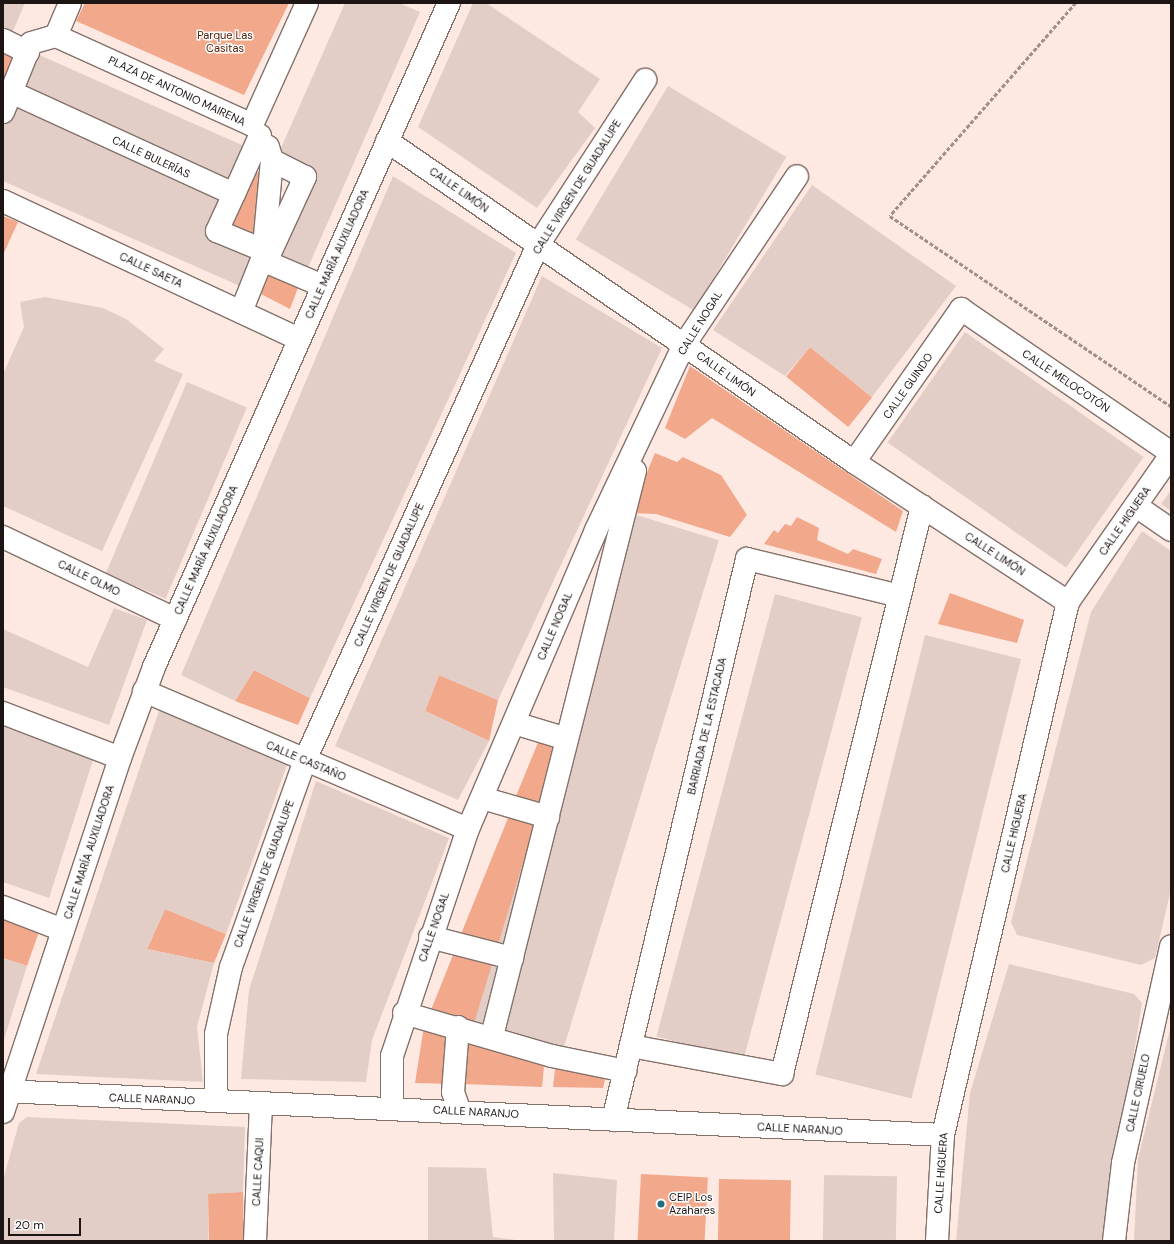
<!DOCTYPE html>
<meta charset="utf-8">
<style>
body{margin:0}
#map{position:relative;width:1174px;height:1244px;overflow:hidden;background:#fee9e2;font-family:"DM Sans",sans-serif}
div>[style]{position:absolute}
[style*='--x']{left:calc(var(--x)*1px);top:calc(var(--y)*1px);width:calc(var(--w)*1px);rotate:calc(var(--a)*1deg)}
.green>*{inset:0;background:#f2a88b;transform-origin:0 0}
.building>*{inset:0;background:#e2cec7;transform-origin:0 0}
.path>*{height:2.5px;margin-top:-1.25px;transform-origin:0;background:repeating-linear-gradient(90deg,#9f908b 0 4px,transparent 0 6px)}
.roads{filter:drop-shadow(1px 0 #83716a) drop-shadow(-1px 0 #83716a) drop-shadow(0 1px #83716a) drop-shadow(0 -1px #83716a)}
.street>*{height:22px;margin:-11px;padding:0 11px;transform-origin:11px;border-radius:11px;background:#fff}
.dots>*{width:11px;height:11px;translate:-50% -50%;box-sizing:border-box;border:2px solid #fff;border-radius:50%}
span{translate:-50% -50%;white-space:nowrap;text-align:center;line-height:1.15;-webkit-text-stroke:3px #fff;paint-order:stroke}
.park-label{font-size:11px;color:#542009}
.street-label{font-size:11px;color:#1c1513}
.poi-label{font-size:11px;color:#1c1513}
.left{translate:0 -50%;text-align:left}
.frame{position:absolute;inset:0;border:4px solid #1c1513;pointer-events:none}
.scale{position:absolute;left:8px;top:1218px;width:73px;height:18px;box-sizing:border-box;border:2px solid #1c1513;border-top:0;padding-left:5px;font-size:12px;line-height:14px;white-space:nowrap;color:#1c1513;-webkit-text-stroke:3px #fff;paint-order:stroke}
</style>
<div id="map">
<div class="green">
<i style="clip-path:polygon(85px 3px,289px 3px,244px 95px,76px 21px)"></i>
<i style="clip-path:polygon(3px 46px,23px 56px,3px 102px)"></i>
<i style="clip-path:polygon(250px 169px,262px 175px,257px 244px,221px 230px)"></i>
<i style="clip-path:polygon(3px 216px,18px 222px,3px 255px)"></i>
<i style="clip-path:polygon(270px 267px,301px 280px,290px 309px,257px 292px)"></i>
<i style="left:810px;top:347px;width:80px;height:38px;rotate:39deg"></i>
<i style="clip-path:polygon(690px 366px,903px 511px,896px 532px,712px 418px,685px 439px,665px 428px)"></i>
<i style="clip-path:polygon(655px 453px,677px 462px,683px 457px,721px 475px,747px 515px,730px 537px,656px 514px,630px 513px)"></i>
<i style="clip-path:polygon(797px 517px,819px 528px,817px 540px,848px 554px,853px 549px,882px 559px,876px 574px,764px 544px,774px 530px,778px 533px,785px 524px,791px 526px)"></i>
<i style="clip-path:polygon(950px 593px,1024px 620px,1017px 643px,938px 624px)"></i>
<i style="clip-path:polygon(254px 670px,310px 698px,298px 725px,235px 701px)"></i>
<i style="clip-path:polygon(439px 675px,498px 700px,489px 741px,425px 711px)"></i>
<i style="clip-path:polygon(539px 740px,564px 743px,550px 809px,514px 801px)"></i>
<i style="clip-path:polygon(510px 813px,544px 820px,512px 952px,459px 939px)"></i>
<i style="clip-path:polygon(165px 909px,226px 934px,214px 963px,147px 949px)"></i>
<i style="clip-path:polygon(3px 915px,40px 929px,27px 966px,3px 958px)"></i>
<i style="clip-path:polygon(455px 950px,509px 965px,492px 1028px,429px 1015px)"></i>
<i style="clip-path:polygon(424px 1026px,453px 1034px,450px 1084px,415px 1083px)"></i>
<i style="clip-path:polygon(464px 1033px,545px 1056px,542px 1087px,463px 1084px)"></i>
<i style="clip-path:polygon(556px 1060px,607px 1071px,603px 1088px,553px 1087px)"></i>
<i style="left:641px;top:1174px;width:67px;height:67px;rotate:3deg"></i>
<i style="left:719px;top:1179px;width:72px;height:62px;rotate:1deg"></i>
<i style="left:243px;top:1192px;width:49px;height:35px;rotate:89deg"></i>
</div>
<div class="building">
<i style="clip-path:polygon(3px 3px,25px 3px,10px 38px,3px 34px)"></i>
<i style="clip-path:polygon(345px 3px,399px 3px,420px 12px,306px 272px,273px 256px,313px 173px,277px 157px)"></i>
<i style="clip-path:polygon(473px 3px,486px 3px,600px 79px,578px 112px,595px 128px,537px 208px,418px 127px)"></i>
<i style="left:35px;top:53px;width:235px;height:36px;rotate:24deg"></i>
<i style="left:668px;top:86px;width:138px;height:179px;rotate:31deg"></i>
<i style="clip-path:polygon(12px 102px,227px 201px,212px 235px,256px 256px,242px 287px,3px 181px,3px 123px)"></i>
<i style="clip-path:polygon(393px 176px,516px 253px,310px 698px,254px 670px,235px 701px,181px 675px)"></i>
<i style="clip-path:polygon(812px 185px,956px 286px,872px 397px,810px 347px,785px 376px,713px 330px)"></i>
<i style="clip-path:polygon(542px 276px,662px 348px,498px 700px,439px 675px,425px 711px,489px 741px,458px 800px,335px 746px)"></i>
<i style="clip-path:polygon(45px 297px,103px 308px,126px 319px,164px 349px,154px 361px,183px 374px,102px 551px,3px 506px,3px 374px,24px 327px,20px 302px)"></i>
<i style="left:965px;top:332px;width:218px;height:135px;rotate:35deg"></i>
<i style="left:187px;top:382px;width:65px;height:208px;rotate:23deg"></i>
<i style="clip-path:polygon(1171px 490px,1171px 511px,1161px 504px)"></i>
<i style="left:630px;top:513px;width:93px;height:541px;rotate:17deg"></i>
<i style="clip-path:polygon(1142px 531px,1171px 551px,1171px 889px,1155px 958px,1141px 965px,1017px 935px,1011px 922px,1091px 612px)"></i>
<i style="left:775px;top:594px;width:90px;height:458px;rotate:15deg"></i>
<i style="clip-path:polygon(114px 608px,147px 620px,109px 725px,3px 687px,3px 629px,88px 667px)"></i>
<i style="left:925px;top:635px;width:99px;height:453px;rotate:14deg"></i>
<i style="clip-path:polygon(161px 705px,288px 762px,226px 934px,165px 909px,147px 949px,214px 963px,197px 1027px,203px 1082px,36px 1074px)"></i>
<i style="clip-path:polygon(3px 726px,93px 760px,49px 898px,3px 882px)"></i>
<i style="clip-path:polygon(316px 781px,449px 838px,372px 1040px,366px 1082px,241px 1079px,249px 990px)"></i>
<i style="clip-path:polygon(3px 958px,27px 966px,3px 1043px)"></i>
<i style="clip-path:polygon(1009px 964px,1134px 994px,1142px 1003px,1104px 1241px,956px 1241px,970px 1093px)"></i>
<i style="clip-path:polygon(1171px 1025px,1171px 1241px,1134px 1241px,1138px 1159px)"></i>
<i style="clip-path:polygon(27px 1117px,245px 1127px,243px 1192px,208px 1194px,208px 1241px,3px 1241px,3px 1180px,19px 1123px)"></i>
<i style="clip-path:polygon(428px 1167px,486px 1168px,493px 1237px,524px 1241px,428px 1241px)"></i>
<i style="clip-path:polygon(553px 1173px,617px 1180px,614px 1241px,554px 1241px)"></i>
<i style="left:824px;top:1175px;width:73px;height:66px;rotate:1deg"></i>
</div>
<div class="path">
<i style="--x:1076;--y:3;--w:283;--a:131.1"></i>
<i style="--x:890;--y:216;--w:339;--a:34.1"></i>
</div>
<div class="roads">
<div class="street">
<i style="--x:70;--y:3;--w:36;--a:113"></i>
<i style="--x:56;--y:36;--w:215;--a:24.4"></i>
<i style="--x:252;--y:125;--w:134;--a:-65.7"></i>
<i style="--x:3;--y:40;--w:28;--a:26"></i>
<i style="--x:11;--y:92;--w:245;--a:24.6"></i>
<i style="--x:234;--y:194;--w:64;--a:-65.9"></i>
<i style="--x:3;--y:112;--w:74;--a:-67.9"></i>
<i style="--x:31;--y:43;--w:26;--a:-16"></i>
<i style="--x:387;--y:141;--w:567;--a:34.5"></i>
<i style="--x:854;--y:462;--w:256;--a:33.2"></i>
<i style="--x:234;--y:194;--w:41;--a:114.7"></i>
<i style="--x:217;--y:231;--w:57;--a:22.5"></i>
<i style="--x:270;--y:253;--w:84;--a:-65.3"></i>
<i style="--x:305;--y:177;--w:37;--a:-153"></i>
<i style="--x:3;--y:201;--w:327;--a:25"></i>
<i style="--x:262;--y:260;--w:66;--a:23.1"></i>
<i style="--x:241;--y:312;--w:59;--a:-68.2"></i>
<i style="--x:263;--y:257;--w:97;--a:-84.7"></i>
<i style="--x:272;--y:160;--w:14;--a:-107"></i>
<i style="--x:854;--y:462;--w:187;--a:-55"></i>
<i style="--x:961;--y:309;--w:255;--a:34.4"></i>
<i style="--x:1136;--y:506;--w:42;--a:34.4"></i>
<i style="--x:3;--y:537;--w:191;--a:25.5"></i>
<i style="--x:144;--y:691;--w:352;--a:23.1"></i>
<i style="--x:3;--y:713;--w:125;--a:21"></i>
<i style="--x:514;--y:723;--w:55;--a:16.8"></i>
<i style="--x:482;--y:798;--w:69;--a:16.1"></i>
<i style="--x:3;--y:907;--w:64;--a:21"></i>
<i style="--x:430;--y:937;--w:85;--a:14.4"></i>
<i style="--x:404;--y:1013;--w:154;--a:16.2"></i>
<i style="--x:552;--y:1056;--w:75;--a:11.6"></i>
<i style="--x:458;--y:1027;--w:65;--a:94.4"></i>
<i style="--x:453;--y:1092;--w:21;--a:71"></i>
<i style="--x:492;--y:1036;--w:583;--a:-75.8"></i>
<i style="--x:631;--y:1046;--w:154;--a:10.5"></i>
<i style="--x:782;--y:1074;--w:585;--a:-76.15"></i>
<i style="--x:3;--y:1091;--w:941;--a:2.68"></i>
<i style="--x:216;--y:1101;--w:67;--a:-90"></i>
<i style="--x:216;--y:1034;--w:69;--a:-77.4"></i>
<i style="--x:231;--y:967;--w:220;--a:-70.3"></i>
<i style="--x:305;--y:760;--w:565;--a:-65.66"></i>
<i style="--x:538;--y:245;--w:197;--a:-57"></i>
<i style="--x:392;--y:1108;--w:52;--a:-90"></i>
<i style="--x:392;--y:1056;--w:239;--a:-71.5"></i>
<i style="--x:468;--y:829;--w:325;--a:-66.8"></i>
<i style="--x:596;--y:530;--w:205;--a:-64.6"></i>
<i style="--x:684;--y:345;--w:203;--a:-56.2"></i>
<i style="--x:3;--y:1112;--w:373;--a:-71.7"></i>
<i style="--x:120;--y:758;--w:97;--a:-69.5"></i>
<i style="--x:154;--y:667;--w:727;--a:-66.05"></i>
<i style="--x:613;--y:1120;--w:577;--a:-76.57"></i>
<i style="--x:747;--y:559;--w:157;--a:13.6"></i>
<i style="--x:255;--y:1241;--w:137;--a:-87.5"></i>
<i style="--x:937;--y:1241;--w:106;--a:-86.8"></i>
<i style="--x:943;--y:1135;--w:547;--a:-76.8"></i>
<i style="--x:1068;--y:602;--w:179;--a:-55"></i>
<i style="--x:1114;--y:1241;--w:79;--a:-83.4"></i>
<i style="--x:1123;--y:1163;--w:222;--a:-77.5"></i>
</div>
</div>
<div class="dots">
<i style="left:661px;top:1204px;background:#296a7e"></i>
</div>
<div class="park-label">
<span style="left:225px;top:42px">Parque Las<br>Casitas</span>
</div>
<div class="street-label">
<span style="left:177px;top:91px;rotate:25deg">PLAZA DE ANTONIO MAIRENA</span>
<span style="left:151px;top:157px;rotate:25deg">CALLE BULERÍAS</span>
<span style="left:577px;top:187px;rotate:-58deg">CALLE VIRGEN DE GUADALUPE</span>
<span style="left:459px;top:190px;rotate:35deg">CALLE LIMÓN</span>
<span style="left:337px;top:254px;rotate:-66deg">CALLE MARÍA AUXILIADORA</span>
<span style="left:151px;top:270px;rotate:25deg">CALLE SAETA</span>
<span style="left:700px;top:323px;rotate:-58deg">CALLE NOGAL</span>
<span style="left:726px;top:374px;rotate:35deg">CALLE LIMÓN</span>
<span style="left:1066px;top:381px;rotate:34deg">CALLE MELOCOTÓN</span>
<span style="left:908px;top:386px;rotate:-55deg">CALLE GUINDO</span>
<span style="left:1125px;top:521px;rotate:-55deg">CALLE HIGUERA</span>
<span style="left:206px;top:550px;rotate:-66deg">CALLE MARÍA AUXILIADORA</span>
<span style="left:995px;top:554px;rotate:33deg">CALLE LIMÓN</span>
<span style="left:389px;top:575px;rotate:-66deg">CALLE VIRGEN DE GUADALUPE</span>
<span style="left:89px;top:578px;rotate:26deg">CALLE OLMO</span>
<span style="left:555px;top:626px;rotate:-67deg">CALLE NOGAL</span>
<span style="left:707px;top:726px;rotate:-77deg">BARRIADA DE LA ESTACADA</span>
<span style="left:306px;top:761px;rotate:23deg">CALLE CASTAÑO</span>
<span style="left:1014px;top:833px;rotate:-77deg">CALLE HIGUERA</span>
<span style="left:89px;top:852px;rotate:-72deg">CALLE MARÍA AUXILIADORA</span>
<span style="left:264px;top:874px;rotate:-70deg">CALLE VIRGEN DE GUADALUPE</span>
<span style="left:434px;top:927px;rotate:-71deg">CALLE NOGAL</span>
<span style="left:1138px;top:1093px;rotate:-78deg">CALLE CIRUELO</span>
<span style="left:152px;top:1099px;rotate:2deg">CALLE NARANJO</span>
<span style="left:476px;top:1112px;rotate:3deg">CALLE NARANJO</span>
<span style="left:800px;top:1129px;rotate:3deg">CALLE NARANJO</span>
<span style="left:258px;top:1172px;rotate:-87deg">CALLE CAQUI</span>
<span style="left:941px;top:1173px;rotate:-86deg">CALLE HIGUERA</span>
</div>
<div class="poi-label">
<span class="left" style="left:669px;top:1204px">CEIP Los<br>Azahares</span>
</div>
<div class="frame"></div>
<div class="scale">20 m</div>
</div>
